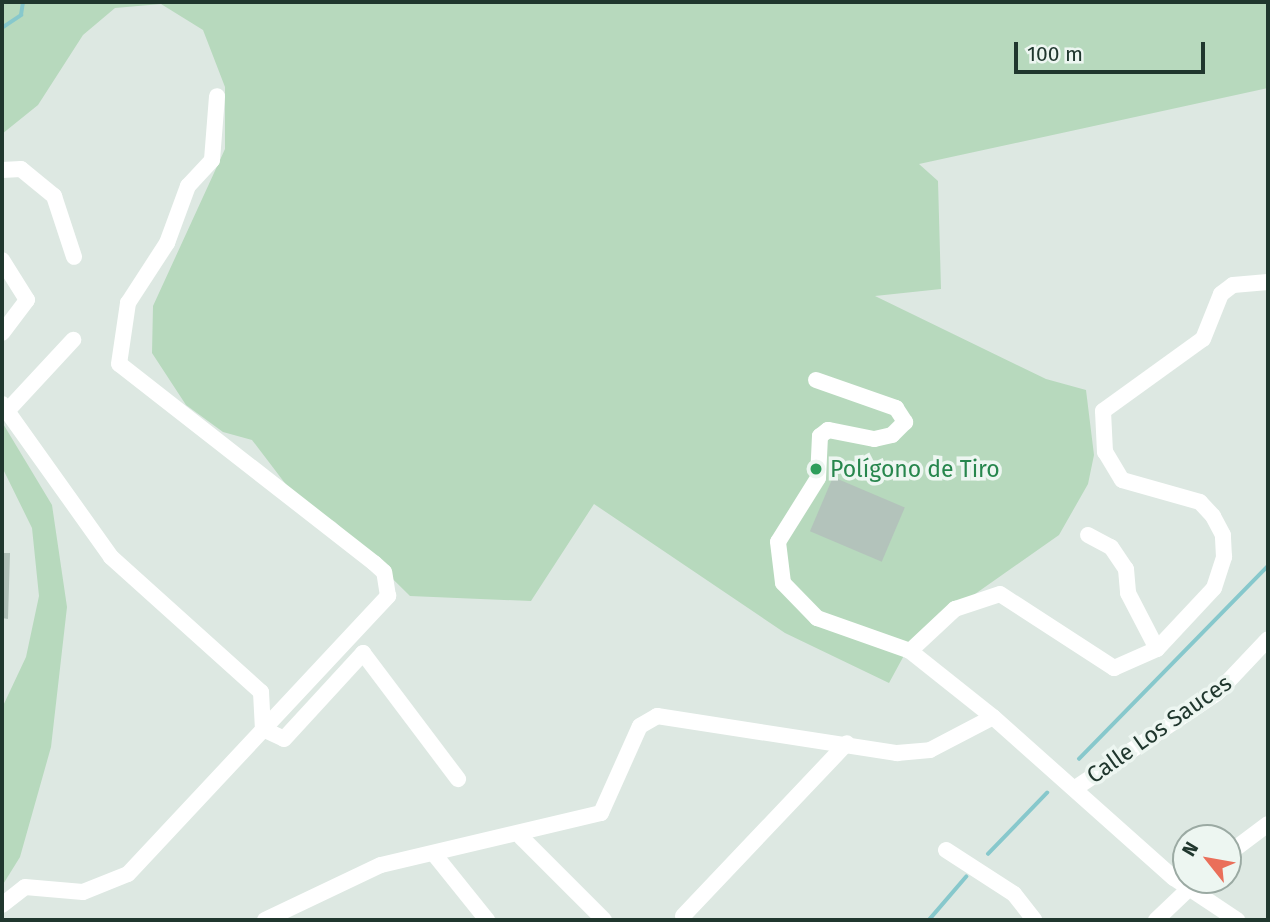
<!DOCTYPE html>
<meta charset="utf-8">
<style>
body{margin:0}
#map{position:relative;width:1270px;height:922px;overflow:hidden;background:#dde8e2;font-family:"Fira Sans",sans-serif}
div>[style]{position:absolute}
[style*='--x']{left:calc(var(--x)*1px);top:calc(var(--y)*1px);width:calc(var(--w)*1px);rotate:calc(var(--a)*1deg)}
.green>*{inset:0;background:#b7d9bd}
.stream>*{height:3.5px;margin:-1.75px;padding:0 1.75px;transform-origin:1.75px;border-radius:1.75px;background:#87c8cc}
.building>*{inset:0;background:#b3c3bb;transform-origin:0 0}
.minor>*{height:16px;margin:-8px;padding:0 8px;transform-origin:8px;border-radius:8px;background:#fff}
.dots>*{width:19px;height:19px;translate:-50% -50%;box-sizing:border-box;border:4px solid #edf6f1;border-radius:50%}
span{translate:-50% -50%;white-space:nowrap;text-align:center;line-height:1.15;-webkit-text-stroke:7px #edf6f1;paint-order:stroke}
.leisure-label{font-size:23px;color:#27864d}
.left{translate:0 -50%;text-align:left}
.street-label{font-size:23px;color:#20372e}
.frame{position:absolute;inset:0;border:4px solid #20372e;pointer-events:none}
.north{position:absolute;left:1172px;top:824px;width:70px;height:70px;box-sizing:border-box;background:#edf6f1;border:2px solid #9baaa3;border-radius:50%;rotate:301deg;font-size:19px;font-weight:700;line-height:28px;text-align:center;color:#20372e}
.north::after{content:'';display:block;margin:auto;width:24px;height:32px;background:#ea6f5a;clip-path:polygon(50% 0,100% 100%,50% 72%,0 100%)}
.scale{position:absolute;left:1014px;top:42px;width:191px;height:32px;box-sizing:border-box;border:4px solid #20372e;border-top:0;padding-left:9px;font-size:21px;line-height:24px;white-space:nowrap;color:#20372e;-webkit-text-stroke:5px #edf6f1;paint-order:stroke}
</style>
<div id="map">
<div class="green">
<i style="clip-path:polygon(2px 2px,1268px 2px,1268px 88px,919px 164px,938px 181px,941px 289px,875px 296px,1046px 379px,1086px 390px,1094px 455px,1088px 484px,1059px 535px,914px 637px,889px 683px,785px 633px,594px 504px,531px 601px,410px 596px,335px 522px,297px 499px,252px 440px,223px 432px,186px 405px,152px 353px,153px 306px,225px 149px,225px 87px,203px 30px,161px 4px,115px 8px,83px 35px,38px 105px,2px 134px)"></i>
<i style="clip-path:polygon(2px 422px,52px 505px,67px 607px,51px 747px,20px 857px,2px 886px,2px 708px,26px 657px,39px 596px,32px 528px,2px 467px)"></i>
</div>
<div class="stream">
<i style="--x:2;--y:28;--w:23;--a:-34"></i>
<i style="--x:21;--y:15;--w:13;--a:-81"></i>
<i style="--x:1079;--y:759;--w:270;--a:-45.6"></i>
<i style="--x:988;--y:854;--w:85;--a:-46"></i>
<i style="--x:929;--y:920;--w:57;--a:-49.3"></i>
</div>
<div class="building">
<i style="left:833px;top:477px;width:78px;height:59px;rotate:23deg"></i>
<i style="clip-path:polygon(2px 553px,10px 553px,8px 619px,2px 618px)"></i>
</div>
<div class="minor">
<i style="--x:2;--y:170;--w:19;--a:-3"></i>
<i style="--x:21;--y:169;--w:43;--a:39.3"></i>
<i style="--x:54;--y:196;--w:64;--a:71.8"></i>
<i style="--x:2;--y:260;--w:47;--a:58"></i>
<i style="--x:27;--y:300;--w:41;--a:127.1"></i>
<i style="--x:816;--y:380;--w:85;--a:19.3"></i>
<i style="--x:896;--y:408;--w:17;--a:57"></i>
<i style="--x:905;--y:422;--w:18;--a:135"></i>
<i style="--x:892;--y:435;--w:18;--a:167"></i>
<i style="--x:874;--y:439;--w:47;--a:-168.9"></i>
<i style="--x:828;--y:430;--w:10;--a:143"></i>
<i style="--x:820;--y:436;--w:42;--a:92.7"></i>
<i style="--x:818;--y:478;--w:75;--a:122"></i>
<i style="--x:778;--y:542;--w:41;--a:83"></i>
<i style="--x:783;--y:583;--w:49;--a:45.8"></i>
<i style="--x:817;--y:618;--w:99;--a:19.5"></i>
<i style="--x:2;--y:404;--w:188;--a:54.5"></i>
<i style="--x:111;--y:557;--w:202;--a:42"></i>
<i style="--x:261;--y:692;--w:37;--a:87"></i>
<i style="--x:8;--y:410;--w:96;--a:-47.1"></i>
<i style="--x:1088;--y:535;--w:26;--a:28"></i>
<i style="--x:1111;--y:547;--w:27;--a:56"></i>
<i style="--x:1126;--y:569;--w:24;--a:85"></i>
<i style="--x:1128;--y:593;--w:63;--a:62.6"></i>
<i style="--x:993;--y:717;--w:106;--a:-141.5"></i>
<i style="--x:910;--y:651;--w:62;--a:-43"></i>
<i style="--x:955;--y:609;--w:47;--a:-18.4"></i>
<i style="--x:1000;--y:594;--w:136;--a:33"></i>
<i style="--x:1114;--y:668;--w:47;--a:-23.8"></i>
<i style="--x:1157;--y:649;--w:83;--a:-46.9"></i>
<i style="--x:1214;--y:588;--w:33;--a:-72"></i>
<i style="--x:1224;--y:557;--w:22;--a:-93"></i>
<i style="--x:1223;--y:535;--w:21;--a:-118"></i>
<i style="--x:1213;--y:516;--w:19;--a:-133"></i>
<i style="--x:1200;--y:502;--w:81;--a:-164.2"></i>
<i style="--x:1122;--y:480;--w:33;--a:-121"></i>
<i style="--x:1105;--y:452;--w:41;--a:-92.8"></i>
<i style="--x:1103;--y:411;--w:123;--a:-35.8"></i>
<i style="--x:1203;--y:339;--w:48;--a:-68.2"></i>
<i style="--x:1221;--y:294;--w:15;--a:-37"></i>
<i style="--x:1233;--y:285;--w:35;--a:-5"></i>
<i style="--x:263;--y:729;--w:23;--a:25"></i>
<i style="--x:284;--y:739;--w:117;--a:-47.4"></i>
<i style="--x:363;--y:653;--w:158;--a:53"></i>
<i style="--x:1077;--y:787;--w:169;--a:-33.9"></i>
<i style="--x:1217;--y:693;--w:74;--a:-46.6"></i>
<i style="--x:521;--y:837;--w:117;--a:45"></i>
<i style="--x:946;--y:850;--w:81;--a:32.9"></i>
<i style="--x:1014;--y:894;--w:33;--a:52"></i>
<i style="--x:434;--y:854;--w:85;--a:51.2"></i>
<i style="--x:1228;--y:854;--w:50;--a:-36.9"></i>
<i style="--x:2;--y:905;--w:29;--a:-38"></i>
<i style="--x:25;--y:887;--w:58;--a:4.9"></i>
<i style="--x:83;--y:892;--w:48;--a:-21.8"></i>
<i style="--x:128;--y:874;--w:381;--a:-46.9"></i>
<i style="--x:388;--y:596;--w:24;--a:-99"></i>
<i style="--x:384;--y:572;--w:13;--a:-138"></i>
<i style="--x:374;--y:563;--w:323;--a:-142"></i>
<i style="--x:119;--y:364;--w:62;--a:-81.6"></i>
<i style="--x:128;--y:303;--w:72;--a:-57"></i>
<i style="--x:167;--y:243;--w:61;--a:-69.8"></i>
<i style="--x:188;--y:186;--w:35;--a:-47"></i>
<i style="--x:212;--y:160;--w:64;--a:-85.5"></i>
<i style="--x:683;--y:916;--w:238;--a:-46.5"></i>
<i style="--x:265;--y:920;--w:128;--a:-25.4"></i>
<i style="--x:381;--y:865;--w:226;--a:-13.3"></i>
<i style="--x:601;--y:813;--w:95;--a:-65.9"></i>
<i style="--x:640;--y:726;--w:20;--a:-30"></i>
<i style="--x:657;--y:716;--w:243;--a:8.8"></i>
<i style="--x:897;--y:753;--w:33;--a:-5"></i>
<i style="--x:930;--y:750;--w:71;--a:-27.6"></i>
<i style="--x:993;--y:717;--w:242;--a:41.7"></i>
<i style="--x:1174;--y:878;--w:76;--a:33.7"></i>
<i style="--x:1156;--y:920;--w:58;--a:-43.6"></i>
</div>
<div class="dots">
<i style="left:816px;top:469px;background:#2e9e5b"></i>
</div>
<div class="leisure-label">
<span class="left" style="left:830px;top:469px">Polígono de Tiro</span>
</div>
<div class="street-label">
<span style="left:1159px;top:729px;rotate:-35deg">Calle Los Sauces</span>
</div>
<div class="frame"></div>
<div class="north">N</div>
<div class="scale">100 m</div>
</div>
